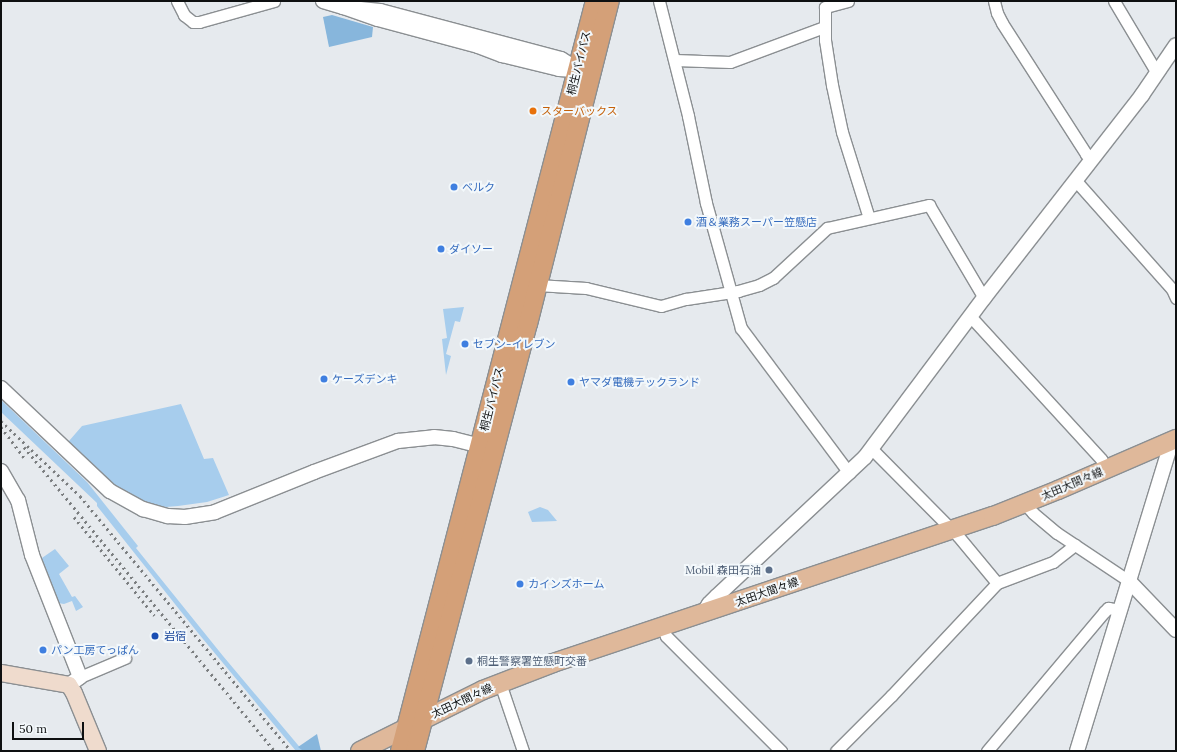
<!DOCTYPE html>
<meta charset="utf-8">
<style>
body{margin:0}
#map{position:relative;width:1177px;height:752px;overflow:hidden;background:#e6eaee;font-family:Lora,"Noto Sans JP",serif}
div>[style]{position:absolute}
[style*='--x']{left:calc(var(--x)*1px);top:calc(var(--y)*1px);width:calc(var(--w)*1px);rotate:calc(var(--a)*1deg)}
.green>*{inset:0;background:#a7cded}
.forest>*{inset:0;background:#87b6dc}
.roads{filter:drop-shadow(1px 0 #8b8f92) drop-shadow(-1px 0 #8b8f92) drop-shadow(0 1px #8b8f92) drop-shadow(0 -1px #8b8f92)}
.minor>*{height:11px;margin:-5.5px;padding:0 5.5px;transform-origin:5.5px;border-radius:5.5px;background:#fff}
.tertiary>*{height:14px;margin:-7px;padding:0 7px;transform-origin:7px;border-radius:7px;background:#fff}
.secondary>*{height:16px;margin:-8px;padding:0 8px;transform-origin:8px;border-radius:8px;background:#efdbcd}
.primary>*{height:18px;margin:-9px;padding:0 9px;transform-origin:9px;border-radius:9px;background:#dfb89a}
.trunk>*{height:18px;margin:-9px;padding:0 9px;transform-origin:9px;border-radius:9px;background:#d4a078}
.rail>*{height:3px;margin-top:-1.5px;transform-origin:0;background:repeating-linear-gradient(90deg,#7a7d7f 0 2px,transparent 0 6px)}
.dots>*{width:11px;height:11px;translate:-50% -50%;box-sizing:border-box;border:2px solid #f3f8fb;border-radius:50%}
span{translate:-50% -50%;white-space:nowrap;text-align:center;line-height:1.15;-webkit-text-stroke:4px #f3f8fb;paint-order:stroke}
.street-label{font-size:11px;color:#0e1011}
.food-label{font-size:11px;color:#c56008}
.left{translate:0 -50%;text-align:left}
.shop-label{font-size:11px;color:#366cbe}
.service-label{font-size:11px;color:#4e5e75}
.right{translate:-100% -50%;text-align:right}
.transit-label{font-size:11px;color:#164399}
.frame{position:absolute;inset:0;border:2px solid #0e1011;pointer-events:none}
.scale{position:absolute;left:12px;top:722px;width:72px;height:18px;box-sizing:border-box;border:2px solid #0e1011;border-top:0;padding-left:5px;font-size:12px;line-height:14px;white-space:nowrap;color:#0e1011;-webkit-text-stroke:3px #f3f8fb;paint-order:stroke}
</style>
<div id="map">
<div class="green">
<i style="clip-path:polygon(464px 307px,460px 322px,455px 321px,446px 354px,451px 356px,446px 375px,442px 339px,447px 338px,443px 309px)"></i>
<i style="clip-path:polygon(1px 400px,87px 482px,138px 546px,136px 548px,223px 656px,303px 751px,296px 751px,198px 633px,97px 506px,97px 503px,1px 412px)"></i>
<i style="clip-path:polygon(181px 404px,204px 459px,213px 458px,229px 495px,207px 502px,178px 506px,166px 507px,144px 503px,120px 490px,108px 480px,69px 445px,69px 441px,82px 426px)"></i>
<i style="clip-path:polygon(540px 507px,548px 510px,557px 521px,532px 522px,528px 512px)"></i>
<i style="clip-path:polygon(55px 549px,69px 566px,59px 574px,72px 597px,75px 596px,83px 607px,76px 611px,72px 601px,64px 604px,58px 603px,39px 560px)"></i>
</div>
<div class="forest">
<i style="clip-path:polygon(332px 15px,373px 27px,372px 37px,329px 47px,323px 17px)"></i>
<i style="clip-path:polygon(317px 734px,321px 751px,303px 751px,298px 747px)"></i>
</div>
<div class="roads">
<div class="minor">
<i style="--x:177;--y:1;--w:16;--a:63"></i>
<i style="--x:184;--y:15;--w:11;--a:38"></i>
<i style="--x:193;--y:22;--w:6;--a:0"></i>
<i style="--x:199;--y:22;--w:78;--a:-15.6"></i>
<i style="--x:659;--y:1;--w:119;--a:75.8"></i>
<i style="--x:688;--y:116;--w:89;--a:78.3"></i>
<i style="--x:706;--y:203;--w:130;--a:74.4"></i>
<i style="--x:741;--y:328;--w:181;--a:53.3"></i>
<i style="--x:848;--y:1;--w:24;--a:165"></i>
<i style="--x:825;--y:7;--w:33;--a:90"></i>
<i style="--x:825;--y:40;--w:46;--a:81.2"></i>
<i style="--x:832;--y:85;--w:48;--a:78"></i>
<i style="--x:842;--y:132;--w:90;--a:72.6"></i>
<i style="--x:994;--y:1;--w:12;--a:76"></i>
<i style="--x:997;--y:13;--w:11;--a:63"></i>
<i style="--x:1002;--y:23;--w:156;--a:57.3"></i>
<i style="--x:1086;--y:154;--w:8;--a:45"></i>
<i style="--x:1114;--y:1;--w:84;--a:59.2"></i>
<i style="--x:675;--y:60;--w:55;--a:2.1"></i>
<i style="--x:730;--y:62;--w:100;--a:-20.4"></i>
<i style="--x:1076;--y:181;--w:144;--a:48.4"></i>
<i style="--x:1172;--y:289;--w:10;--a:66"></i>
<i style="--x:537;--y:285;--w:49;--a:3.5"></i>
<i style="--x:586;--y:288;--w:77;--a:13.5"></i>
<i style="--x:661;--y:306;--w:26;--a:-16"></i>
<i style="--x:686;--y:299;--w:53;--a:-8.7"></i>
<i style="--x:738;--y:291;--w:22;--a:-16"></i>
<i style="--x:759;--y:285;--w:16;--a:-27"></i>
<i style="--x:773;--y:278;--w:74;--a:-42.8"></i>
<i style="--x:827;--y:228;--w:105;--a:-12.7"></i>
<i style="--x:929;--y:205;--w:108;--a:59.4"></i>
<i style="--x:970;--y:316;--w:194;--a:47.5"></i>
<i style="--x:1101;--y:459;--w:12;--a:59"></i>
<i style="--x:1025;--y:504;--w:12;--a:48"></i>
<i style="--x:1033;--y:513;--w:31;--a:40"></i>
<i style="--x:1057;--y:533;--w:87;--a:33.7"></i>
<i style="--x:997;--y:583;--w:60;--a:-20.6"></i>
<i style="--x:1053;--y:562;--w:28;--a:-38"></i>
<i style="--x:662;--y:627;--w:10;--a:66"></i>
<i style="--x:666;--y:636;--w:163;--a:45"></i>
<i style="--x:80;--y:677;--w:49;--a:-22.9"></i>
<i style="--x:500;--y:683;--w:72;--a:71.3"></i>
<i style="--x:836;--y:751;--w:78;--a:-45"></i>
<i style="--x:891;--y:696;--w:155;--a:-46.8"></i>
<i style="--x:997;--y:583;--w:61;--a:-129.7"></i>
<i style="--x:958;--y:536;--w:122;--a:-134.7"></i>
<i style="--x:987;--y:751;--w:182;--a:-49.9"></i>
<i style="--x:1104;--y:612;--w:6;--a:-45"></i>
<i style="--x:1108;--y:608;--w:12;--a:9"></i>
</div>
<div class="tertiary">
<i style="--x:323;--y:1;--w:21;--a:17"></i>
<i style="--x:577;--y:69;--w:19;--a:-148"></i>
<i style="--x:561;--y:59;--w:187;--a:-165.1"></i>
<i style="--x:380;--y:11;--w:37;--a:-174"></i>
<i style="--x:343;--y:7;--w:37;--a:19"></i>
<i style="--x:378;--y:19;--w:104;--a:15.1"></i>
<i style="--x:478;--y:46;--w:26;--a:21"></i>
<i style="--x:502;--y:55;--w:59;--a:13.8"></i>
<i style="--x:559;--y:69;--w:27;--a:4"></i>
<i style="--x:1;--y:388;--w:150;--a:43.4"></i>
<i style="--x:110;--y:491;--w:38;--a:29"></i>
<i style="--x:143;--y:509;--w:26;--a:16"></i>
<i style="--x:168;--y:516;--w:17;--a:3"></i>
<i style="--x:185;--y:517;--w:30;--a:-9"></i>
<i style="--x:215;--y:512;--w:107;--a:-22"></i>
<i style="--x:314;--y:472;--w:90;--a:-20.3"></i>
<i style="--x:398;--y:441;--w:36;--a:-6"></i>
<i style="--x:434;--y:437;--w:19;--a:6"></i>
<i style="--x:453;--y:439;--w:37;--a:14"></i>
<i style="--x:1;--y:471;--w:34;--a:60"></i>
<i style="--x:18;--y:500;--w:57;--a:75.7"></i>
<i style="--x:32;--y:555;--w:131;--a:68.5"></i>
<i style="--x:80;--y:677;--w:14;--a:144"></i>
<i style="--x:1129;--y:581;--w:68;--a:46.2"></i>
<i style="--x:704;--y:612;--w:9;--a:-58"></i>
<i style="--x:709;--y:604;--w:11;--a:-45"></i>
<i style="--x:717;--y:596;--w:203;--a:-43.2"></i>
<i style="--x:865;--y:457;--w:199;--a:-53.2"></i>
<i style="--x:984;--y:298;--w:257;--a:-52.1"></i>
<i style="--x:1142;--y:95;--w:60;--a:-55.8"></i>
<i style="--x:1077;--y:751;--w:325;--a:-73"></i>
</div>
<div class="secondary">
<i style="--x:1;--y:673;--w:69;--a:10"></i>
<i style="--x:69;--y:685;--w:9;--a:58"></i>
<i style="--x:74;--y:693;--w:63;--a:67.5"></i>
</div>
<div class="primary">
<i style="--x:360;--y:751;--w:137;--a:-26.4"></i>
<i style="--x:483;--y:690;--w:75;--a:-21.1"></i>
<i style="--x:553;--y:663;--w:464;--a:-18.5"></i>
<i style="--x:993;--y:516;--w:70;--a:-21.8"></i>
<i style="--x:1058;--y:490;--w:129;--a:-23.4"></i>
</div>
<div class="trunk">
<i style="--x:400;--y:751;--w:775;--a:-75.43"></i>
<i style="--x:415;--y:751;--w:442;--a:-75.2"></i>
<i style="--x:528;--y:324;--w:333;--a:-75.8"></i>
</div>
</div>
<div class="rail">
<i style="--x:1;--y:421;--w:109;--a:43.5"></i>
<i style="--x:80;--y:496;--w:331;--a:50.4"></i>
<i style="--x:1;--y:427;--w:38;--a:53"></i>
<i style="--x:24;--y:447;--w:394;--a:50.5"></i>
<i style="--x:74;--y:517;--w:127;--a:50.8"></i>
</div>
<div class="dots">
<i style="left:533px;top:111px;background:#e8710a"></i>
<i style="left:454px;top:187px;background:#3f7fe0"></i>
<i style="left:688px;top:222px;background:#3f7fe0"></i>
<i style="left:441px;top:249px;background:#3f7fe0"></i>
<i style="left:465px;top:344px;background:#3f7fe0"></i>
<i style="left:324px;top:379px;background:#3f7fe0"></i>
<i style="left:571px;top:382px;background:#3f7fe0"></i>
<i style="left:769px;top:570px;background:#5c6f8a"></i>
<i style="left:520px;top:584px;background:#3f7fe0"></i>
<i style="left:155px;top:636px;background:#1a4fb4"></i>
<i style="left:43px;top:650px;background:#3f7fe0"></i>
<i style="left:469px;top:661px;background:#5c6f8a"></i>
</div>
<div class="street-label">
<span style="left:579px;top:63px;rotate:-76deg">桐生バイパス</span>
<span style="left:492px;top:399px;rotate:-76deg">桐生バイパス</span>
<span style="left:1072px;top:484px;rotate:-23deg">太田大間々線</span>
<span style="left:767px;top:592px;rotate:-19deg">太田大間々線</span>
<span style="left:462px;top:701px;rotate:-25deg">太田大間々線</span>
</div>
<div class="food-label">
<span class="left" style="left:541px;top:111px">スターバックス</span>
</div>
<div class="shop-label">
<span class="left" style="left:462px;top:187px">ベルク</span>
<span class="left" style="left:696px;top:222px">酒＆業務スーパー笠懸店</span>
<span class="left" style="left:449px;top:249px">ダイソー</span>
<span class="left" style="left:473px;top:344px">セブン-イレブン</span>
<span class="left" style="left:332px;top:379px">ケーズデンキ</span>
<span class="left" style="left:579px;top:382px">ヤマダ電機テックランド</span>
<span class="left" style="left:528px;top:584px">カインズホーム</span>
<span class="left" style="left:51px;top:650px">パン工房てっぱん</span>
</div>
<div class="service-label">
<span class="right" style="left:761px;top:570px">Mobil 森田石油</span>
<span class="left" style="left:477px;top:661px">桐生警察署笠懸町交番</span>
</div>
<div class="transit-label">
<span class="left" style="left:164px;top:636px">岩宿</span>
</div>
<div class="frame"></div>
<div class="scale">50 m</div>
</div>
